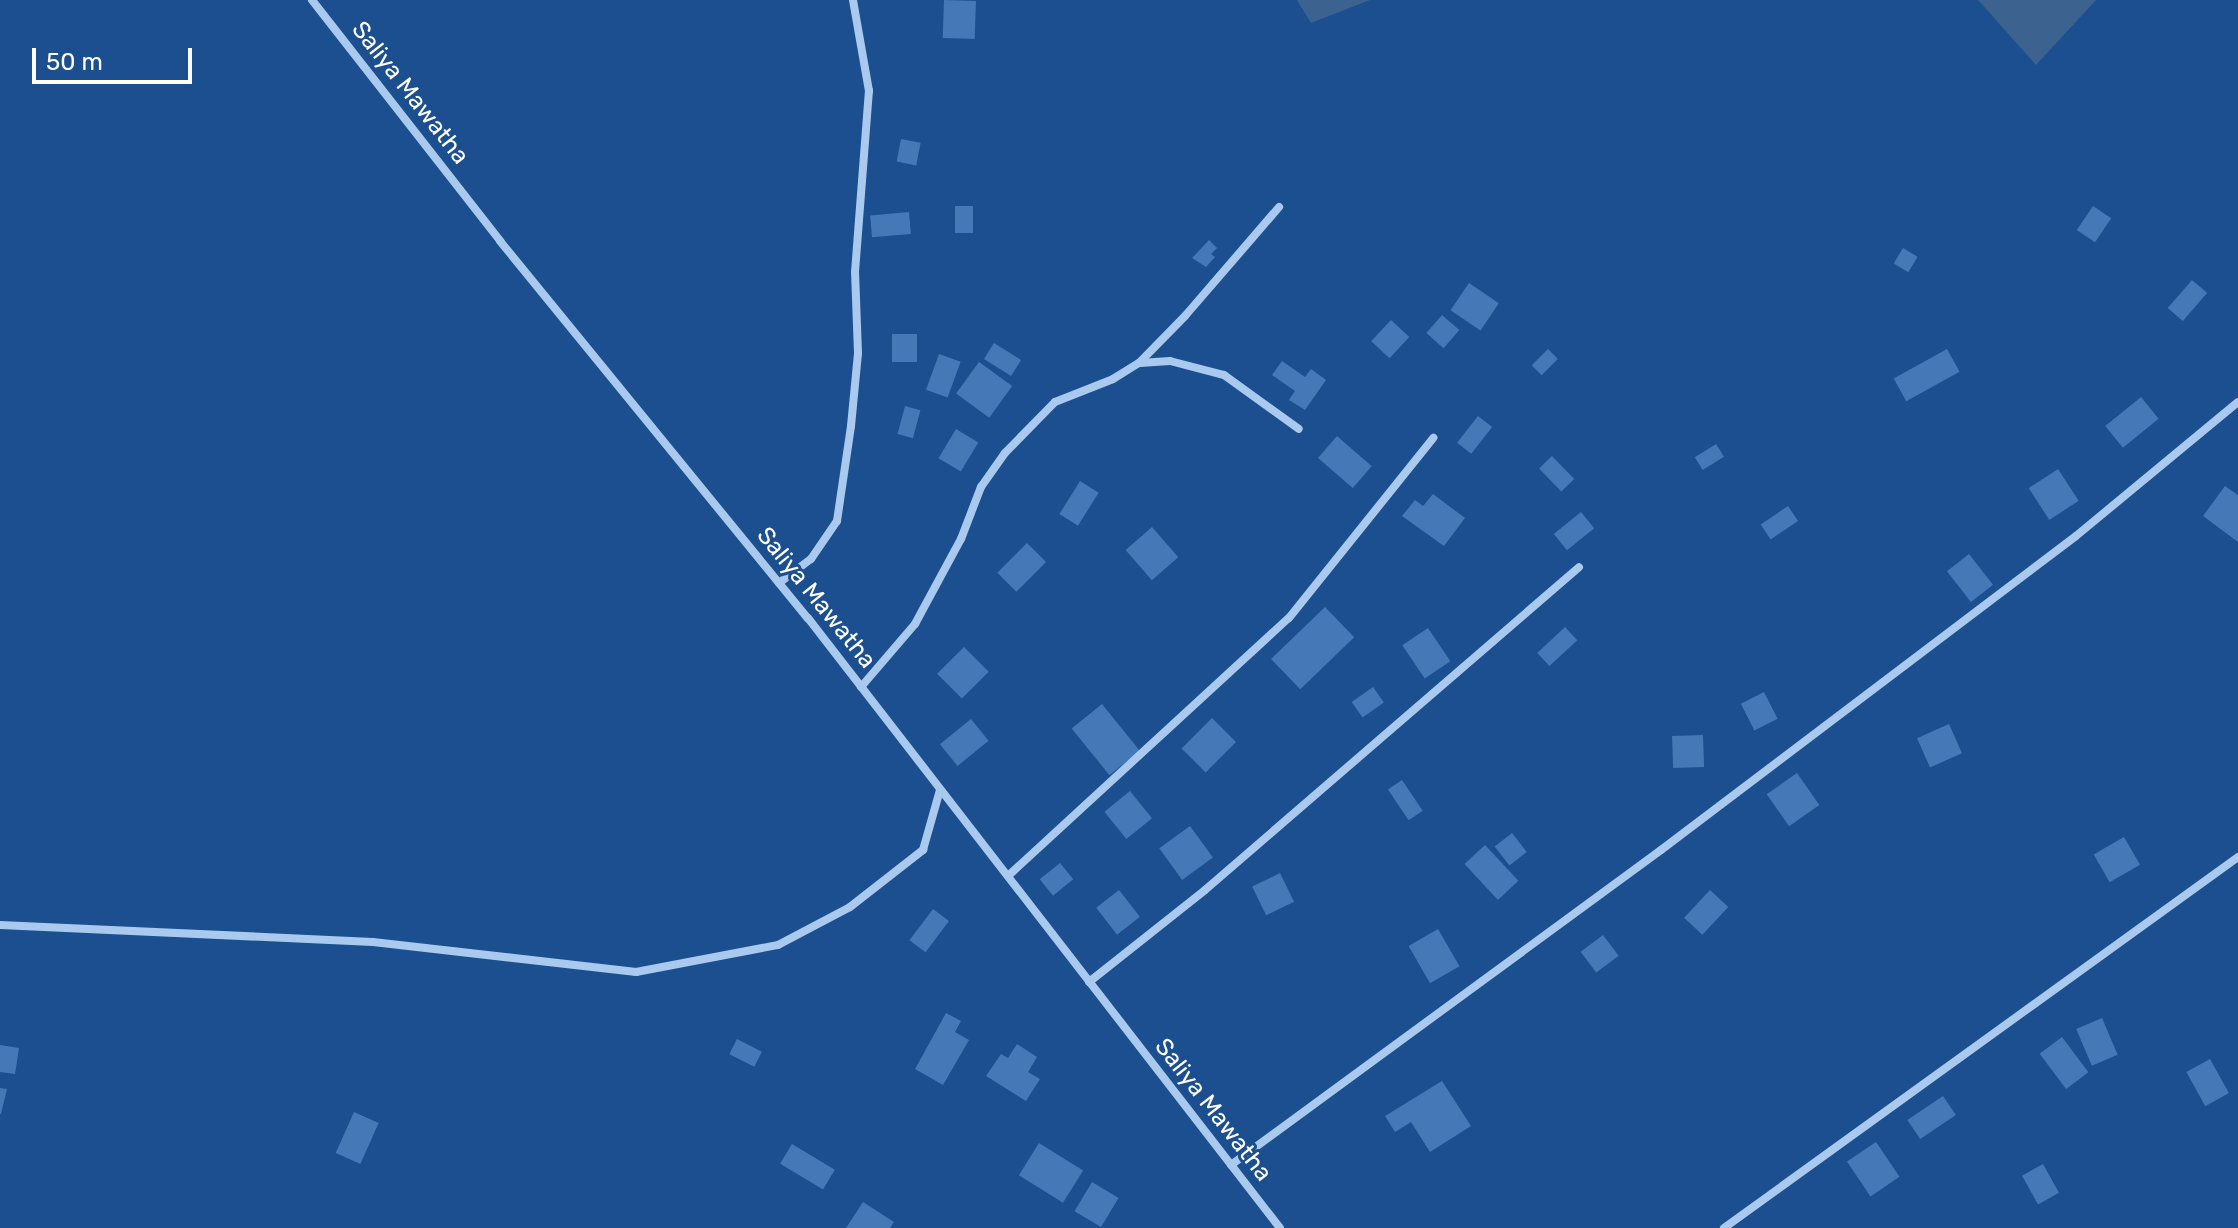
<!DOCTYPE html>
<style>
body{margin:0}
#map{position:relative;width:2238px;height:1228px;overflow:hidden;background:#1b4f8f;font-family:Rubik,sans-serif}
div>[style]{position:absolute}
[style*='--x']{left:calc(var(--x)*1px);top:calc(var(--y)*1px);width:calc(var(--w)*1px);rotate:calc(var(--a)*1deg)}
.water>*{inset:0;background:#3c6290}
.building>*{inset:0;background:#4478b7;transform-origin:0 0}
.minor>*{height:8px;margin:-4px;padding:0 4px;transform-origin:4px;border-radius:4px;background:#a9c9ee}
span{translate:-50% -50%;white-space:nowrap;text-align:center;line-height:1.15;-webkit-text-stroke:6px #1b4f8f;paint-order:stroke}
.street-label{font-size:24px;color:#fff}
.scale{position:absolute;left:32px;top:48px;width:160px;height:36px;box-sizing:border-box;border:4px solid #fff;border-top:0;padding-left:10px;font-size:24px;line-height:28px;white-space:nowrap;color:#fff;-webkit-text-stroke:6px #1b4f8f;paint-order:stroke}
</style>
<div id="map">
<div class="water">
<i style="clip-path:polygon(1297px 0,1370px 0,1311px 23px)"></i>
<i style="clip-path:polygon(1978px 0,2096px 0,2036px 65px)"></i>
</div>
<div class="building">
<i style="left:944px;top:0;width:32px;height:38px;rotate:2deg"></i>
<i style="left:901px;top:139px;width:20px;height:23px;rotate:11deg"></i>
<i style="left:955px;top:206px;width:18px;height:27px"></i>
<i style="left:2093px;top:206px;width:22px;height:29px;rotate:34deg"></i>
<i style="left:909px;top:212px;width:22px;height:39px;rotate:85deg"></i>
<i style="clip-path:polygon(1209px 240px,1217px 248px,1211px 254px,1215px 257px,1206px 267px,1192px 258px)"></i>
<i style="left:1903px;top:248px;width:17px;height:18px;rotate:31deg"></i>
<i style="left:2192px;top:280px;width:20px;height:37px;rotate:41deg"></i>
<i style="left:1469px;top:283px;width:36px;height:33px;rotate:34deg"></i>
<i style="left:1442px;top:315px;width:23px;height:24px;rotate:41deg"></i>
<i style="left:1391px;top:320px;width:25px;height:29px;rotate:43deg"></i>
<i style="left:892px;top:334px;width:25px;height:28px"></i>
<i style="left:994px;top:343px;width:32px;height:19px;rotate:32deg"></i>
<i style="left:1548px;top:349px;width:14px;height:23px;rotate:45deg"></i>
<i style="left:1947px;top:349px;width:26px;height:61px;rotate:61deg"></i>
<i style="left:939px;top:354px;width:23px;height:38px;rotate:20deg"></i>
<i style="clip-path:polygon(1282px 361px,1305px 377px,1311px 369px,1326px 380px,1305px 410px,1289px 400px,1295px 391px,1272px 375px)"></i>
<i style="left:979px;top:362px;width:41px;height:39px;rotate:36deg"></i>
<i style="left:2141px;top:397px;width:28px;height:46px;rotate:51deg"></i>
<i style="left:905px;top:406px;width:16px;height:29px;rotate:15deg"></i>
<i style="left:1478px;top:416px;width:18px;height:34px;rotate:38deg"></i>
<i style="left:956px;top:429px;width:26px;height:34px;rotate:31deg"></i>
<i style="left:1337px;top:436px;width:46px;height:29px;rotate:41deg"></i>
<i style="left:1716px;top:444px;width:15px;height:25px;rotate:58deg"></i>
<i style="left:1552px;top:456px;width:32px;height:18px;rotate:46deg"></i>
<i style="left:2058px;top:469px;width:38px;height:35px;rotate:57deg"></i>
<i style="left:1080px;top:481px;width:22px;height:39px;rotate:32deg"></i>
<i style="clip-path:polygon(2225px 486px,2238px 495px,2238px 542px,2203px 516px)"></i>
<i style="clip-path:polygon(1433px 494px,1465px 518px,1444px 546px,1402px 516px,1415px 500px,1423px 506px)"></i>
<i style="left:1788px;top:506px;width:18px;height:33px;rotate:56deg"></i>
<i style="left:1581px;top:512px;width:21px;height:35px;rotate:51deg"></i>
<i style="left:1152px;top:527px;width:40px;height:35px;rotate:49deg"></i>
<i style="left:1027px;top:543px;width:27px;height:42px;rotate:45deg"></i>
<i style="left:1969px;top:554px;width:39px;height:28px;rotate:52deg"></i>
<i style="left:1325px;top:607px;width:42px;height:75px;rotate:46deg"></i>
<i style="left:1565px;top:627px;width:18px;height:38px;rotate:47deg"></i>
<i style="left:1428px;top:628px;width:40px;height:31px;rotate:56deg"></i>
<i style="left:964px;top:647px;width:35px;height:38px;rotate:45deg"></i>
<i style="left:1373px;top:687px;width:19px;height:26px;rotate:55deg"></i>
<i style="left:1764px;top:692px;width:30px;height:26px;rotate:63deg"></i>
<i style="left:1102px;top:704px;width:60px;height:39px;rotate:51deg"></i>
<i style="left:1212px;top:718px;width:34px;height:43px;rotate:45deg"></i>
<i style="left:971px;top:719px;width:28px;height:40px;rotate:51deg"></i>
<i style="left:1949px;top:724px;width:32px;height:35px;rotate:66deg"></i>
<i style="left:1703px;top:735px;width:32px;height:31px;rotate:88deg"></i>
<i style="left:1797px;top:773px;width:39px;height:37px;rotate:55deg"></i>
<i style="left:1402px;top:780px;width:37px;height:17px;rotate:56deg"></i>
<i style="left:1130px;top:791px;width:35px;height:33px;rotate:51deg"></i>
<i style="left:1190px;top:826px;width:39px;height:38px;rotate:54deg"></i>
<i style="left:1512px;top:833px;width:24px;height:22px;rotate:52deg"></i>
<i style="left:2124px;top:837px;width:32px;height:35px;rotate:60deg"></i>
<i style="left:1485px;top:845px;width:49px;height:28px;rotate:47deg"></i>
<i style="left:1060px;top:863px;width:21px;height:26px;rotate:51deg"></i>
<i style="left:1280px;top:873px;width:32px;height:31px;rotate:64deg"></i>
<i style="left:1119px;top:890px;width:34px;height:29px;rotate:52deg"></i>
<i style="left:1710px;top:890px;width:25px;height:38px;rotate:43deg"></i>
<i style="left:933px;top:909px;width:20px;height:39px;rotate:37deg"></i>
<i style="left:1438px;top:929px;width:43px;height:34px;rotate:60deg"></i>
<i style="left:1603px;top:935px;width:26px;height:28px;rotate:53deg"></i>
<i style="clip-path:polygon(946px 1013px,961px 1021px,955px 1032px,969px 1040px,943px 1085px,915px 1069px)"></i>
<i style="left:2102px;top:1018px;width:40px;height:28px;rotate:67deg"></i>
<i style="left:2062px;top:1037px;width:44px;height:28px;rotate:53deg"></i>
<i style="left:737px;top:1039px;width:28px;height:17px;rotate:27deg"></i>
<i style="clip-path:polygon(1017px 1044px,1037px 1057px,1028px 1072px,1040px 1079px,1026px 1101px,986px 1076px,1001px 1054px,1008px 1058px)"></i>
<i style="clip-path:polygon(0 1045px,19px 1048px,15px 1074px,0 1072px)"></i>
<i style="left:2210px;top:1059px;width:39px;height:27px;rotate:61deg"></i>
<i style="clip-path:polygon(1442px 1081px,1471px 1126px,1430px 1152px,1411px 1122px,1395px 1132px,1385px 1116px)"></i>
<i style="clip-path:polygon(0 1088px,7px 1089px,1px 1114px,0 1114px)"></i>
<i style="left:1943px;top:1096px;width:23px;height:43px;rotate:56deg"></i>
<i style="left:354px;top:1112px;width:27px;height:45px;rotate:24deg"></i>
<i style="left:1876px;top:1142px;width:42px;height:35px;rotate:56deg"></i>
<i style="left:1039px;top:1143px;width:52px;height:38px;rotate:32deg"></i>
<i style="left:792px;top:1144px;width:50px;height:23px;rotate:31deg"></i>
<i style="left:2043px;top:1164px;width:33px;height:24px;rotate:61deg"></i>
<i style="left:1092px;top:1182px;width:31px;height:34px;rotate:31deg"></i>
<i style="clip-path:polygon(863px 1202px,894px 1222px,890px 1228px,846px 1228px)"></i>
</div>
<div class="minor">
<i style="--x:312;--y:0;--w:306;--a:52"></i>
<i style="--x:500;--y:241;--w:487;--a:50.8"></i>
<i style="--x:808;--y:618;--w:771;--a:52.27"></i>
<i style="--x:1140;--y:363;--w:30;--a:-4"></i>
<i style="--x:1170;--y:361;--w:56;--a:14.5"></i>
<i style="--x:1224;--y:375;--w:92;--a:35.8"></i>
<i style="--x:779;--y:583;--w:40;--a:-37"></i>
<i style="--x:811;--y:559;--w:46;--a:-55.6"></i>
<i style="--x:837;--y:521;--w:96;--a:-81.6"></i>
<i style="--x:851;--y:426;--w:73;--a:-84.5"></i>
<i style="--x:858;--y:353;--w:81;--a:-92.1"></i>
<i style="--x:855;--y:272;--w:182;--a:-85.6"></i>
<i style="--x:869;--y:91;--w:92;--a:-100"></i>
<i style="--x:861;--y:687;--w:83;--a:-49.4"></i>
<i style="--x:915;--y:624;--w:97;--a:-61.6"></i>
<i style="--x:961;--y:539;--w:56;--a:-69"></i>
<i style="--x:981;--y:487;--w:42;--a:-54.8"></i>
<i style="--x:1005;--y:453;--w:71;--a:-45.6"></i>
<i style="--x:1055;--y:402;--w:62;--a:-21.6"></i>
<i style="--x:1113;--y:379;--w:31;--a:-32"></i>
<i style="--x:1139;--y:363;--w:66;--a:-45.6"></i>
<i style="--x:1185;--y:316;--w:144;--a:-49.2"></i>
<i style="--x:1008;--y:876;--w:381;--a:-42.6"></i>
<i style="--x:1289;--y:618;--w:231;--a:-51.3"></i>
<i style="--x:0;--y:925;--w:373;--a:2.6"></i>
<i style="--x:373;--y:942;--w:265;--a:6.5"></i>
<i style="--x:636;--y:972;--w:145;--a:-10.8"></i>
<i style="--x:778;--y:945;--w:81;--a:-27.8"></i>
<i style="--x:850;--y:907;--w:93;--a:-38"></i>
<i style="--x:923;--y:850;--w:62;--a:-74.2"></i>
<i style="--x:1089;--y:982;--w:148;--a:-38.4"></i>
<i style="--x:1205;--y:890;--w:494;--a:-40.8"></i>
<i style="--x:1231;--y:1165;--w:533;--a:-36.22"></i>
<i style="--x:1661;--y:850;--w:520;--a:-37.11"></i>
<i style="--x:2076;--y:536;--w:210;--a:-39.6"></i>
<i style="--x:1724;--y:1228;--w:634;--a:-35.82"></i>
</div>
<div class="street-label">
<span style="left:410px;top:93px;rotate:52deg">Saliya Mawatha</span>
<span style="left:816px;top:598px;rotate:51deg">Saliya Mawatha</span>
<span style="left:1213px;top:1110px;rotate:52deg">Saliya Mawatha</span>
</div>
<div class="scale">50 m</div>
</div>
